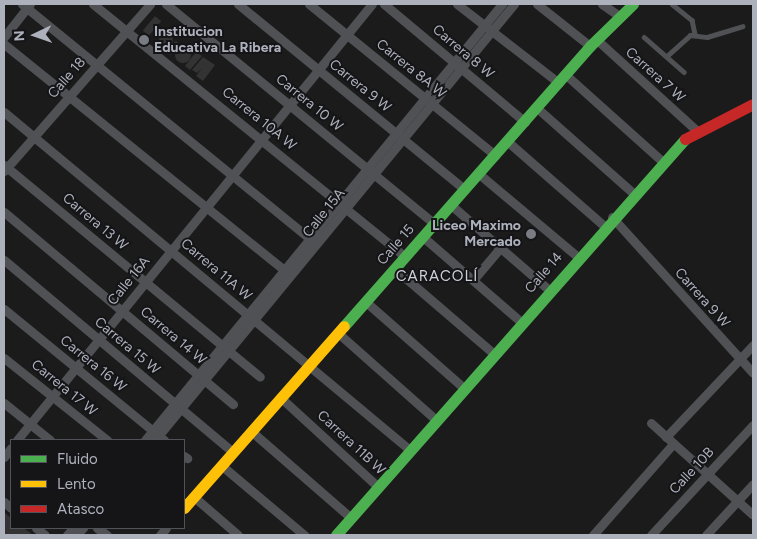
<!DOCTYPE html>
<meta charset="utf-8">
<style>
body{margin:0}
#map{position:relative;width:757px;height:539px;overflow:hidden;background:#1b1b1b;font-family:Figtree,sans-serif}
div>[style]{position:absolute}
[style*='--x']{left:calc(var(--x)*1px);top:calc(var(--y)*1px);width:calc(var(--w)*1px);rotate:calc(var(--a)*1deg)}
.building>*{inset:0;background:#333;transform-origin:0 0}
.round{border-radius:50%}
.lane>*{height:4.5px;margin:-2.25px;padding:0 2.25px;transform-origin:2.25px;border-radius:2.25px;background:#4f5154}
.street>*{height:9px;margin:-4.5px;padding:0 4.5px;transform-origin:4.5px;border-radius:4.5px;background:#4f5154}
.fast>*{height:11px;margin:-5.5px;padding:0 5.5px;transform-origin:5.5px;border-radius:5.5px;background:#4caf50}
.slow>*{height:11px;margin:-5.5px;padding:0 5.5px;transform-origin:5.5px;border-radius:5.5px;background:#ffc107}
.jam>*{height:11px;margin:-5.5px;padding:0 5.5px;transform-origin:5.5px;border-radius:5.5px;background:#c62828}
.dots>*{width:14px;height:14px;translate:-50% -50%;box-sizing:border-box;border:2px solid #151518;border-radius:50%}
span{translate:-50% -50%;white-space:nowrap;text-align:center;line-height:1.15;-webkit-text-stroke:4px #151518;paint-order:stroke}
.poi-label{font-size:14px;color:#adb1bc;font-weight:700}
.left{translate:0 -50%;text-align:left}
.right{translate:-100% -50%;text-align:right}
.street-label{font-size:14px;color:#adb1bc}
.neighbourhood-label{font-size:15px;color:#ced0d8;letter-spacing:1px}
.frame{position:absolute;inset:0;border:5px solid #adb1bc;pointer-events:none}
.legend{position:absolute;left:10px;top:439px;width:175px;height:90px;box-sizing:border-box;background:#151518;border:1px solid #52535a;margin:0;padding:6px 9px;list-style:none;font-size:15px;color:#adb1bc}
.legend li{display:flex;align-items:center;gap:10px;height:25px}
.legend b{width:25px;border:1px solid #52535a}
.north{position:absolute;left:10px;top:10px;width:50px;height:50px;-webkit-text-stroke:4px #151518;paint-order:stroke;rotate:267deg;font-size:14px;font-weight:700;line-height:20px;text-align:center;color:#adb1bc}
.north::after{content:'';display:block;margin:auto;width:18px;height:22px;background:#adb1bc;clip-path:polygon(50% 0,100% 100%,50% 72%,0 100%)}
</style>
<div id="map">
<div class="building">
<i style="left:155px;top:16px;width:8px;height:19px;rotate:40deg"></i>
<i class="round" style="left:159px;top:33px;width:14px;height:14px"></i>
<i style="clip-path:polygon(176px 41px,180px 45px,171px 55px,166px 50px)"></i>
<i class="round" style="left:175px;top:47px;width:16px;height:16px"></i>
<i style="clip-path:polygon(196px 52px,202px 56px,190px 70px,185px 66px)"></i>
<i style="clip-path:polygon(203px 57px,215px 65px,203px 81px,196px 76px,202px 68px,197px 73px,192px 70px)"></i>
<i style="clip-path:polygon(4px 512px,11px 518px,11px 528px,24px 528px,33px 535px,4px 535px)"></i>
</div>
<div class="lane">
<i style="--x:672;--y:4;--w:26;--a:39"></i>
<i style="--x:692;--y:20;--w:14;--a:78"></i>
<i style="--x:644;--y:37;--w:53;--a:41.2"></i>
<i style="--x:667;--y:56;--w:31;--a:-42"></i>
<i style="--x:690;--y:35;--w:17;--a:7"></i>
<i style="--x:707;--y:37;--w:37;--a:-17"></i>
</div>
<div class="street">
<i style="--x:22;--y:4;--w:377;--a:39.2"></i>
<i style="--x:93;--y:4;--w:402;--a:39"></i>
<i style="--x:166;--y:4;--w:348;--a:39.3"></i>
<i style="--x:238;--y:4;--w:293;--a:39.3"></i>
<i style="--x:309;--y:4;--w:240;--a:39.1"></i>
<i style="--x:384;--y:4;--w:184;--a:39.9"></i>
<i style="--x:457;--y:4;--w:129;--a:37.8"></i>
<i style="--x:537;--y:4;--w:68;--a:38.4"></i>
<i style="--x:602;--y:4;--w:21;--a:35"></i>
<i style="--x:4;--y:37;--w:42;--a:-51.8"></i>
<i style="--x:596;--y:39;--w:135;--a:42.3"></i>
<i style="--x:4;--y:44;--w:360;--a:38.9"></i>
<i style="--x:566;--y:75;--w:129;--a:41.9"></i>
<i style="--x:537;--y:108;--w:128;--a:41.5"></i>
<i style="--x:4;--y:112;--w:528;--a:39.78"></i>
<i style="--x:507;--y:141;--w:129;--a:41.2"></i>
<i style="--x:4;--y:165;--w:332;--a:39.6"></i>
<i style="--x:4;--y:171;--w:222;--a:-48.8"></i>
<i style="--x:479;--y:174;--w:129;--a:40"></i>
<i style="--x:451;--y:205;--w:130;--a:40.9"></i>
<i style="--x:4;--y:212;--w:299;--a:40"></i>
<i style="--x:612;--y:217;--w:210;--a:47.9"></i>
<i style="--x:423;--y:237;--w:130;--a:40.9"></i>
<i style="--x:4;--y:260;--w:299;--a:40"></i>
<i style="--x:395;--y:269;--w:130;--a:40.6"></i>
<i style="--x:473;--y:280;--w:43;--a:-49.7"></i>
<i style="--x:366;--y:302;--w:130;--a:41.3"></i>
<i style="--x:4;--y:309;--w:207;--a:39.3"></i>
<i style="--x:338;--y:333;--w:131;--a:41.6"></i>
<i style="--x:4;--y:358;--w:132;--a:38.5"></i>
<i style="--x:281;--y:398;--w:132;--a:42.5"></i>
<i style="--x:4;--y:403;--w:59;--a:38.8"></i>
<i style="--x:651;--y:423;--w:137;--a:42"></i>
<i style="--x:251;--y:431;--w:133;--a:41"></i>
<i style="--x:666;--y:437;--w:127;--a:-46.6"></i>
<i style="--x:17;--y:440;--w:562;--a:-50.85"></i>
<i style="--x:145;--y:440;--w:564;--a:-50.69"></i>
<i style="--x:155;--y:440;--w:565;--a:-50.53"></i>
<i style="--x:184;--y:456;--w:4;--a:34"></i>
<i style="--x:4;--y:457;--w:11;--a:-52"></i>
<i style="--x:221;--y:465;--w:109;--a:40.1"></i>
<i style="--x:194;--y:497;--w:58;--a:40.8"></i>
<i style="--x:4;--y:502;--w:9;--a:41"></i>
<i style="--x:36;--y:528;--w:11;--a:38"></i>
<i style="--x:97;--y:528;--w:12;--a:35"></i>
<i style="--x:67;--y:535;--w:9;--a:-49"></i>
<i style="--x:76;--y:535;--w:10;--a:-45"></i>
<i style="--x:160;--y:535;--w:9;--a:-49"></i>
<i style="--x:593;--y:535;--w:121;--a:-48.7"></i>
<i style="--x:651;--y:535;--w:150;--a:-47.2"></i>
<i style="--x:706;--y:535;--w:69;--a:-47.3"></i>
</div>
<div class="fast">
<i style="--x:344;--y:326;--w:373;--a:-48.7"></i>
<i style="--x:590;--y:46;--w:60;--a:-44.3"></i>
<i style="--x:336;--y:535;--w:528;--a:-48.61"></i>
</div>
<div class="slow">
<i style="--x:184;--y:508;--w:242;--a:-48.7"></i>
</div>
<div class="jam">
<i style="--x:685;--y:139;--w:76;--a:-27.2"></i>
</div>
<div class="dots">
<i style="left:144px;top:40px;background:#7a7c84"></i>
<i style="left:531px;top:234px;background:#7a7c84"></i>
</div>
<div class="poi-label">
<span class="left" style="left:154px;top:40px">Institucion<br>Educativa La Ribera</span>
<span class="right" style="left:521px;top:234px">Liceo Maximo<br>Mercado</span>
</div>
<div class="street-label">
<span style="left:463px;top:52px;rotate:40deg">Carrera 8 W</span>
<span style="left:411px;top:69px;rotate:39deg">Carrera 8A W</span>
<span style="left:655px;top:75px;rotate:42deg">Carrera 7 W</span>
<span style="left:67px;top:78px;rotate:-49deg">Calle 18</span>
<span style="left:360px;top:86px;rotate:39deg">Carrera 9 W</span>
<span style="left:309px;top:103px;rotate:39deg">Carrera 10 W</span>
<span style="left:259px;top:119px;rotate:39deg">Carrera 10A W</span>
<span style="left:324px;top:213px;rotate:-51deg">Calle 15A</span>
<span style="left:95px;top:222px;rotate:40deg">Carrera 13 W</span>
<span style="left:396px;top:245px;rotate:-49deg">Calle 15</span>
<span style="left:216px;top:270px;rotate:40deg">Carrera 11A W</span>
<span style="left:544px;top:273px;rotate:-49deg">Calle 14</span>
<span style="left:129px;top:281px;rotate:-51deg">Calle 16A</span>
<span style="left:702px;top:298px;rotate:48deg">Carrera 9 W</span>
<span style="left:173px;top:336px;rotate:40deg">Carrera 14 W</span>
<span style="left:127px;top:346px;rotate:40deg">Carrera 15 W</span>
<span style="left:93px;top:364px;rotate:39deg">Carrera 16 W</span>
<span style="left:64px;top:388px;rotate:39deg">Carrera 17 W</span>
<span style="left:351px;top:443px;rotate:43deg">Carrera 11B W</span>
<span style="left:692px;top:471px;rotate:-47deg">Calle 10B</span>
</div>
<div class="neighbourhood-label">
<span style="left:437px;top:277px">CARACOLÍ</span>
</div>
<div class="frame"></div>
<ul class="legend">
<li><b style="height:6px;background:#4caf50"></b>Fluido</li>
<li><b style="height:6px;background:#ffc107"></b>Lento</li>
<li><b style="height:6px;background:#c62828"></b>Atasco</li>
</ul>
<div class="north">N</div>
</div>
